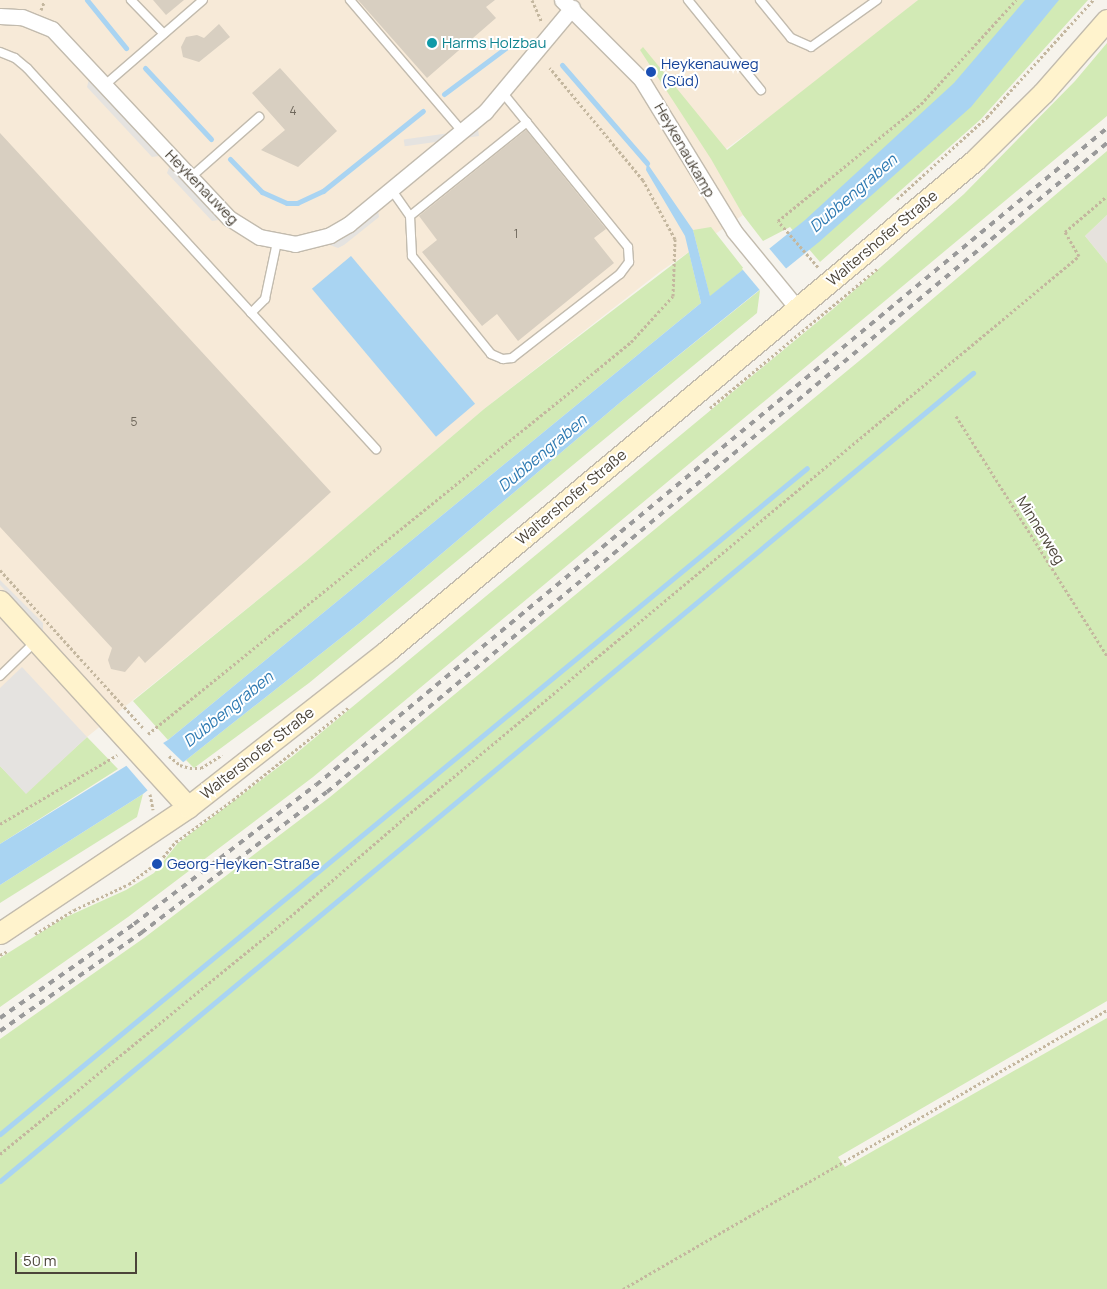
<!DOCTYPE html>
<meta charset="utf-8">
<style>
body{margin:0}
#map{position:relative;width:1107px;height:1289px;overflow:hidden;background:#f6f3ec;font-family:Manrope,sans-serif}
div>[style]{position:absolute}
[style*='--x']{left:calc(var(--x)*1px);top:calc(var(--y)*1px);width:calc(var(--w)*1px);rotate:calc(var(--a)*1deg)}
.commercial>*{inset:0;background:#f7ead8}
.industrial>*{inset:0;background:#e6e2dd}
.green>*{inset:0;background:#d2eab5}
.parking>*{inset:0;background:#e5e3e0;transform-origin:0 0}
.water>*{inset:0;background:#a9d4f2;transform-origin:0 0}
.pier>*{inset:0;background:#f6f3ec;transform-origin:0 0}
.stream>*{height:5px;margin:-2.5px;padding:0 2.5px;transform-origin:2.5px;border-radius:2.5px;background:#a9d4f2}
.building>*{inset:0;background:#d8cfc1}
.path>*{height:3px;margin-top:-1.5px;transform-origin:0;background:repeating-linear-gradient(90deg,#c4b79f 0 2.5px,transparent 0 5px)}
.roads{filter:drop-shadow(1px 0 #c2bbae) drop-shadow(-1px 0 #c2bbae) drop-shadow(0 1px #c2bbae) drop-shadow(0 -1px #c2bbae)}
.service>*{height:8px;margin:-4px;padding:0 4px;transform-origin:4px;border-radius:4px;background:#fff}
.minor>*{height:15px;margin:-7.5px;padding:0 7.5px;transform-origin:7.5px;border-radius:7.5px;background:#fff}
.secondary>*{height:21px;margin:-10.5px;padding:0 10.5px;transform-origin:10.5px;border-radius:10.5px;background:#fff3cd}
.rail>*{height:4px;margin-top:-2px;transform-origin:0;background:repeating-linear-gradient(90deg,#9a9a9a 0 6px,transparent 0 12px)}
.dots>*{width:14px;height:14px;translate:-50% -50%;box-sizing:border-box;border:2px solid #fff;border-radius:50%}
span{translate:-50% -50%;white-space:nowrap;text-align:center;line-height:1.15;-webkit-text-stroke:4px #fff;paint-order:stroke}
.number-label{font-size:12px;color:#6e675b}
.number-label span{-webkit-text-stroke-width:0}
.culture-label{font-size:15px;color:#0d838f}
.left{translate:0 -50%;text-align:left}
.transit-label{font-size:15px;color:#164399}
.street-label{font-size:15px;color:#4b4439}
.water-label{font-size:16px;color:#2e7ab2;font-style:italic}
.scale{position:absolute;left:15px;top:1252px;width:122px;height:22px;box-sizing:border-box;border:2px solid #4b4439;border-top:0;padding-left:6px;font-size:15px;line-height:18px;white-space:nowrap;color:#4b4439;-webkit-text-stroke:4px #fff;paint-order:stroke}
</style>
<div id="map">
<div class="commercial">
<i style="clip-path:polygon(0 0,918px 0,799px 96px,712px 159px,743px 215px,661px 271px,484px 409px,306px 561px,87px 737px,26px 794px,0 766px)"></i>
</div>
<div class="industrial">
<i style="clip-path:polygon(1107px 215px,1107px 263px,1085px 236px)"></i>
</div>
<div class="green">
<i style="clip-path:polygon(918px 0,1088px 0,981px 119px,820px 262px,790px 227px,763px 241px,743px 215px,711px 159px,640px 50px,643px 47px,727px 150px)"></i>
<i style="clip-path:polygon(1107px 43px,1107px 116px,313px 777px,128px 917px,0 1007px,0 958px,64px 918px,126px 890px,154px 873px,178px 843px,293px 756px,833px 309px,964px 194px,1075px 81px)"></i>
<i style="clip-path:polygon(1107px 151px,1107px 215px,1085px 236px,1107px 263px,1107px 1001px,838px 1157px,845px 1167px,1107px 1018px,1107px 1289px,0 1289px,0 1039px,144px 938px,330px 797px,870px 352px)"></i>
<i style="clip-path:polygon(711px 227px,744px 269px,710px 297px,693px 230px)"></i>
<i style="clip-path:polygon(689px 252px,701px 303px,168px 740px,133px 701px,306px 561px,484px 409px)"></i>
<i style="clip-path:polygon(760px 290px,757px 313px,309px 683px,194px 768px,186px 760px,361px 622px,623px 400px)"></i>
<i style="clip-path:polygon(87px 737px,118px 769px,0 844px,0 766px,26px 793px)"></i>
<i style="clip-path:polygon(143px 794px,137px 817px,0 903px,0 885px)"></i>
</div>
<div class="parking">
<i style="clip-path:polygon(89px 79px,159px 156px,152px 157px,87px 87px)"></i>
<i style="left:478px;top:129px;width:7px;height:75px;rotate:82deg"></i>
<i style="clip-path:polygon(170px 165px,219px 220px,212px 221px,167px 173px)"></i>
<i style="clip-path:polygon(378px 210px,379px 217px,344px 245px,338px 248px,330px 245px)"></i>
<i style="clip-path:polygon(0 580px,43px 623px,43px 631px,0 585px)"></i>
<i style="clip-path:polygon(22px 667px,87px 737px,26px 794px,0 766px,0 688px)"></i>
</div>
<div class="water">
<i style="clip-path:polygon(1025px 0,1059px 0,971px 107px,819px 242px,623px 400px,361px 622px,143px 794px,0 885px,0 844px,168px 740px,701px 303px,685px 236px,646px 170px,647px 163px,693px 230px,710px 296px,805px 220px,954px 83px)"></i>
<i style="left:351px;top:256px;width:193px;height:51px;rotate:50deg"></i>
</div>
<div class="pier">
<i style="left:768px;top:247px;width:30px;height:34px;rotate:50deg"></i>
<i style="clip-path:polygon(161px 741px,185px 764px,149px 792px,124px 763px)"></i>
</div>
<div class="stream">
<i style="--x:87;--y:0;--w:62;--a:50.9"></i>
<i style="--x:562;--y:65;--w:130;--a:49.1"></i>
<i style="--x:145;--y:68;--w:97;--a:47.1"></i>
<i style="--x:444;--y:94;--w:89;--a:-36.7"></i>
<i style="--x:230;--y:159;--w:46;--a:45.9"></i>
<i style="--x:262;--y:192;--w:27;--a:24"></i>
<i style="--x:287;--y:203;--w:10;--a:0"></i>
<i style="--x:297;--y:203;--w:29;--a:-25"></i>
<i style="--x:323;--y:191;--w:128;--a:-38.7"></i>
<i style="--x:0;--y:1134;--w:1046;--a:-39.53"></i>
<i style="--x:0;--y:1181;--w:1265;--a:-39.71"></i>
</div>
<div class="building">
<i style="clip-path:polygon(153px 0,184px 0,166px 15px)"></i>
<i style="clip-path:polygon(358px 0,495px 0,486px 7px,496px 18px,427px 78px)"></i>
<i style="clip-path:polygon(219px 24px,230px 37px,199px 62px,183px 57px,181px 47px,186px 37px,197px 35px,204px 38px)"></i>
<i style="clip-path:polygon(280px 68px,337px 131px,298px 167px,261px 150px,285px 130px,252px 93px)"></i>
<i style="clip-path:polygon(526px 130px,606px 229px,594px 238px,614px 263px,518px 341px,497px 314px,482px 326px,422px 252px,437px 240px,419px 216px)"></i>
<i style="clip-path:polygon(0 133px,331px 492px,145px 663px,139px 656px,125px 672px,111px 669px,108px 660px,112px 648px,0 527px)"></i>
</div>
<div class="path">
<i style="--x:532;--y:0;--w:24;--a:66"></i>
<i style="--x:41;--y:10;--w:9;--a:-69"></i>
<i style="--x:897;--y:199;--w:122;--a:-42.3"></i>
<i style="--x:987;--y:117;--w:158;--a:-47.8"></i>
<i style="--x:818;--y:267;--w:61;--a:-131"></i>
<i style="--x:778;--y:221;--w:185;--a:-39.3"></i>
<i style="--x:921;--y:104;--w:141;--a:-47.6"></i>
<i style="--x:710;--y:408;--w:219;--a:-39.8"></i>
<i style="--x:956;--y:416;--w:284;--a:57.8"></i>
<i style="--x:0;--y:570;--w:215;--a:47.8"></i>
<i style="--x:148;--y:734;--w:578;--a:-39.03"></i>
<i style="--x:597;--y:370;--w:44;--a:-39.5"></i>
<i style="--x:631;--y:342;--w:62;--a:-47.6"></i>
<i style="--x:673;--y:296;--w:57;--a:-88"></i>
<i style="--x:675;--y:239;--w:67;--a:-118.5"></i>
<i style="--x:643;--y:180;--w:146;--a:-129.7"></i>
<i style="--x:169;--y:756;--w:14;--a:39"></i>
<i style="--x:180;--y:765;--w:10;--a:17"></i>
<i style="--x:190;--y:768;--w:11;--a:0"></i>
<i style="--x:201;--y:768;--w:25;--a:-32"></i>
<i style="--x:150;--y:794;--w:16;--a:79"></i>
<i style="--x:0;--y:824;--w:136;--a:-30.5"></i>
<i style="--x:176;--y:842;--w:71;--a:-36.4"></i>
<i style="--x:233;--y:800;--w:149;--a:-38.7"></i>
<i style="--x:35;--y:934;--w:46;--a:-31.6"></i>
<i style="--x:74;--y:910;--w:61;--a:-25.3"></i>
<i style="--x:129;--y:884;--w:39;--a:-37"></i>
<i style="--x:160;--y:861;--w:26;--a:-51"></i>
<i style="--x:0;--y:955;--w:9;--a:-27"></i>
<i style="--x:0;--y:1154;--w:375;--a:-39.3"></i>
<i style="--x:290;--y:917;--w:150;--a:-40.9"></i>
<i style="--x:403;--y:819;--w:880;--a:-39.79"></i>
<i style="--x:1079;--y:256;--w:28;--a:-120"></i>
<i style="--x:1065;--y:232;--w:55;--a:-40.6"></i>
<i style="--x:623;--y:1289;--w:559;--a:-29.96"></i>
</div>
<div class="roads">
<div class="service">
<i style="--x:131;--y:0;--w:47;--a:45.9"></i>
<i style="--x:350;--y:0;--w:172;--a:49.5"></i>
<i style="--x:688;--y:0;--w:116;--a:51"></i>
<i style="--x:760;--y:0;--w:49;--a:50.8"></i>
<i style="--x:791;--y:38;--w:22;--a:24"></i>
<i style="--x:811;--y:47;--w:81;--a:-35.5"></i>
<i style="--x:0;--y:52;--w:16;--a:22"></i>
<i style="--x:15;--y:58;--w:16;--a:40"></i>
<i style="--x:27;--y:68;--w:517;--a:47.51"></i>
<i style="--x:106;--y:84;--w:128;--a:-40.9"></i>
<i style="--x:191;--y:177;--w:91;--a:-41.4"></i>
<i style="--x:391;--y:189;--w:33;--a:55"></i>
<i style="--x:410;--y:216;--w:40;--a:87.1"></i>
<i style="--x:412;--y:256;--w:126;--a:51.1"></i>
<i style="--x:491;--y:354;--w:13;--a:23"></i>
<i style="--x:503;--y:359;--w:9;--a:-6"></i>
<i style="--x:512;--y:358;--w:137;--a:-37.9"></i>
<i style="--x:620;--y:274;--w:15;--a:-53"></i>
<i style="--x:629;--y:262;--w:15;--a:-94"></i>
<i style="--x:628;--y:247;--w:198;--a:-129.1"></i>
<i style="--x:410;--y:216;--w:150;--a:-38.8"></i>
<i style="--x:251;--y:313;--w:20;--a:-45"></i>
<i style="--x:265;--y:299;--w:58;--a:-78.1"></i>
<i style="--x:0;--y:676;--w:49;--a:-44.2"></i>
</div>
<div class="minor">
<i style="--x:562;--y:0;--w:112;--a:45"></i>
<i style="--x:641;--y:79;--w:178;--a:58.5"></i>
<i style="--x:734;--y:231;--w:99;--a:50.7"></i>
<i style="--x:0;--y:16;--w:22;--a:3"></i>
<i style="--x:22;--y:17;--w:32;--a:22"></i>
<i style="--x:52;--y:29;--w:259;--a:46.9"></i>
<i style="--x:229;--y:218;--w:36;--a:32"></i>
<i style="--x:260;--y:237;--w:36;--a:11"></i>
<i style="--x:295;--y:244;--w:36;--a:-14"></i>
<i style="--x:330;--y:235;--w:22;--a:-30"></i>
<i style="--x:349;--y:224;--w:176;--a:-39.5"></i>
<i style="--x:485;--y:112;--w:136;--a:-50.1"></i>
</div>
<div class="secondary">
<i style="--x:0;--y:601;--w:279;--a:47.6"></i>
<i style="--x:0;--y:933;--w:226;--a:-33.8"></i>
<i style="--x:188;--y:807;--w:253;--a:-38.1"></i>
<i style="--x:387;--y:651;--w:766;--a:-39.86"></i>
<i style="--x:975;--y:160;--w:95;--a:-44.6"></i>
<i style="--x:1043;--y:93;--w:97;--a:-48.8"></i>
</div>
</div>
<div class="rail">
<i style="--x:0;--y:1018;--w:164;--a:-35"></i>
<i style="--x:134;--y:924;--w:229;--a:-37.4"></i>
<i style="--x:316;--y:785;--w:1028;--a:-39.71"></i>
<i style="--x:0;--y:1031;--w:172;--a:-34.8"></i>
<i style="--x:141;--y:933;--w:233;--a:-37.2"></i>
<i style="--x:327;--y:792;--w:1015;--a:-39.76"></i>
</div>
<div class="dots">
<i style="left:432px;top:43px;background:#0f9aa8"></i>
<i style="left:651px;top:72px;background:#1a4fb4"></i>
<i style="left:157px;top:864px;background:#1a4fb4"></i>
</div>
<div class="number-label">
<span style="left:293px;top:111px">4</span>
<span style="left:516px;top:234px">1</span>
<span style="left:134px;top:422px">5</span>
</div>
<div class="culture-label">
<span class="left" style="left:442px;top:43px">Harms Holzbau</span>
</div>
<div class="transit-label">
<span class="left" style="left:661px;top:72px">Heykenauweg<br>(Süd)</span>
<span class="left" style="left:167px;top:864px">Georg-Heyken-Straße</span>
</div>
<div class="street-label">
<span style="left:685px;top:150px;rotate:60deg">Heykenaukamp</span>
<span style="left:202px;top:187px;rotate:46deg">Heykenauweg</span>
<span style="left:882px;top:238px;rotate:-40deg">Waltershofer Straße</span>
<span style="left:571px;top:497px;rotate:-40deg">Waltershofer Straße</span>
<span style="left:1041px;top:530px;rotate:58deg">Minnerweg</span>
<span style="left:257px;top:753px;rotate:-38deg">Waltershofer Straße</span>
</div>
<div class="water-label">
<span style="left:853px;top:193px;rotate:-41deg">Dubbengraben</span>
<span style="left:542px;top:453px;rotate:-40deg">Dubbengraben</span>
<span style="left:228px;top:709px;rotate:-39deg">Dubbengraben</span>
</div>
<div class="scale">50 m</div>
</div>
